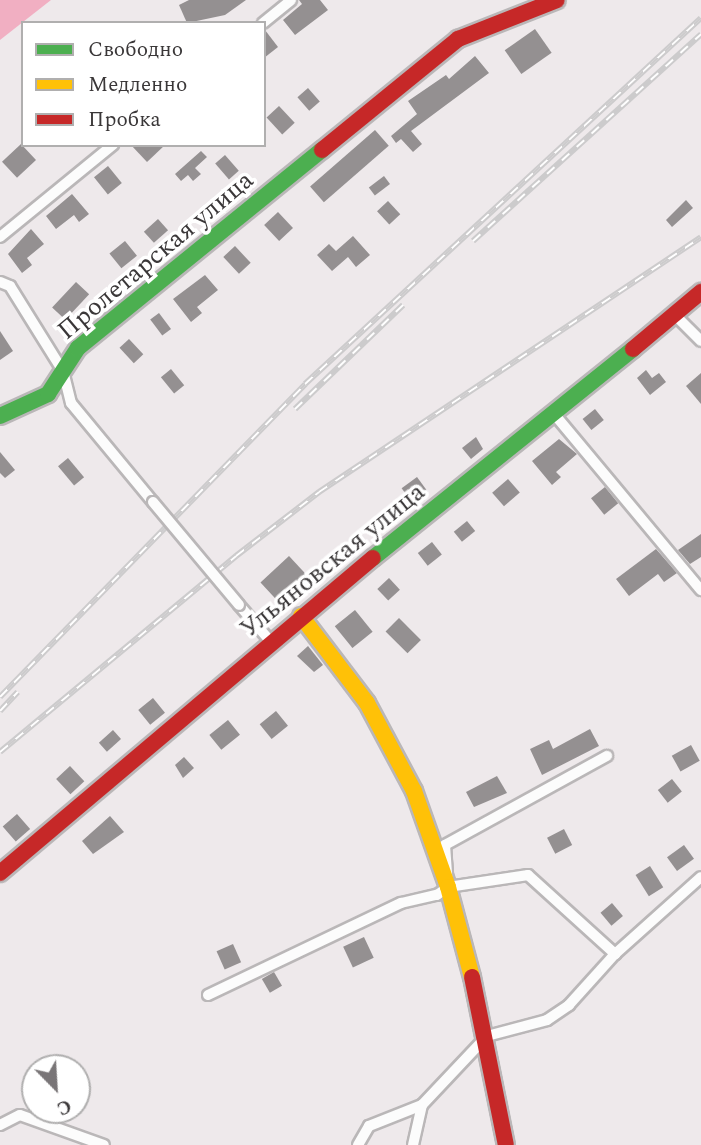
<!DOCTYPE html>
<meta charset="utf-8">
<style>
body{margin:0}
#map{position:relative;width:701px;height:1145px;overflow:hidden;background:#eee9eb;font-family:Spectral,serif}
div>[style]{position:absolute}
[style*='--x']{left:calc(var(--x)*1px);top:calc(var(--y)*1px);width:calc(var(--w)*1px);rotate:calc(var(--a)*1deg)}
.water>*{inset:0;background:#f1afc2}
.building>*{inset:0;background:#949091;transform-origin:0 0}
.roads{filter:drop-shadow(2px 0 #bab7b8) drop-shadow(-2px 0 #bab7b8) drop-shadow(0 2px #bab7b8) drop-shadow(0 -2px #bab7b8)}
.street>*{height:10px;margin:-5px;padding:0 5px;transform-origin:5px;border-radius:5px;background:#fcfcfc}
.fast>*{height:16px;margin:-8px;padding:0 8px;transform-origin:8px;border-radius:8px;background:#4caf50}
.slow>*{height:16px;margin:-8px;padding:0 8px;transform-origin:8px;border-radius:8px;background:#ffc107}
.jam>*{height:16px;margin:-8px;padding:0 8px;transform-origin:8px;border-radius:8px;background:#c62828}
.rail>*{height:6px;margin-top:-3px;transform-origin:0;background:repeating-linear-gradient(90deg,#fff 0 10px,#cccbcc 0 20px);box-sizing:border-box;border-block:2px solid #cccbcc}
.bridges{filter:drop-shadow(2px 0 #bab7b8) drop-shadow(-2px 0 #bab7b8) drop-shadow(0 2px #bab7b8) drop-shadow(0 -2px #bab7b8)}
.street-bridge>*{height:10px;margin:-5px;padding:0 5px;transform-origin:5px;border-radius:5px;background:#fcfcfc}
span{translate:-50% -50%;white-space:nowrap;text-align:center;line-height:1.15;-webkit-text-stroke:7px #fff;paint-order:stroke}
.street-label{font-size:26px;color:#3a3738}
.legend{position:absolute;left:21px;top:21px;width:245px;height:126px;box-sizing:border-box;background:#fff;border:2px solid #b0afaf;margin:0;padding:9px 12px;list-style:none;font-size:21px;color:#3a3738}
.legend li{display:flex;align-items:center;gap:14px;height:35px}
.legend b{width:35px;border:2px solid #b0afaf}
.north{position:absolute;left:21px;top:1054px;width:70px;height:70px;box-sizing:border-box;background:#fff;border:2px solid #b0afaf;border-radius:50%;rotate:156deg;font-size:19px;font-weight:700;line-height:28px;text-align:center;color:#3a3738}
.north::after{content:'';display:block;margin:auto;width:24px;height:32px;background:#797577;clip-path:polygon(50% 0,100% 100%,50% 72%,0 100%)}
</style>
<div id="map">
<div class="water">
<i style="clip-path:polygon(0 0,51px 0,0 40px)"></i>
</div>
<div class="building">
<i style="clip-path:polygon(189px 0,246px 0,225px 15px,187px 23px,179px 5px)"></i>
<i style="clip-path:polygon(299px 0,320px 0,328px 10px,295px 35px,283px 20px,302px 4px)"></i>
<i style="left:535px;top:29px;width:29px;height:37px;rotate:55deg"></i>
<i style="clip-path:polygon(265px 30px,278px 47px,264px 58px,264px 31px)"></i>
<i style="clip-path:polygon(475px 56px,489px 73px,411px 131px,422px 144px,413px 152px,401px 139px,396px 143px,391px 136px,417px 114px,408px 101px,446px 75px,449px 79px)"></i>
<i style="left:308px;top:88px;width:18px;height:14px;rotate:49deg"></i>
<i style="left:279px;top:106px;width:23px;height:17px;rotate:47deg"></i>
<i style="left:375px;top:130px;width:21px;height:86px;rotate:49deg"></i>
<i style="left:21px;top:144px;width:22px;height:26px;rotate:47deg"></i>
<i style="clip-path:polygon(131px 145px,165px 145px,147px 162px)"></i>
<i style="clip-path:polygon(201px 151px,207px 157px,195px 168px,201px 174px,193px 181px,188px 175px,181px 181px,175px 174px)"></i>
<i style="left:225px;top:155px;width:21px;height:13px;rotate:49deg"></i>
<i style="left:108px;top:166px;width:22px;height:18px;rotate:51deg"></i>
<i style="left:384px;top:176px;width:10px;height:19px;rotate:53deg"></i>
<i style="clip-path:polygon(72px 194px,89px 214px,79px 222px,74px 215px,56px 229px,46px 216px)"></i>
<i style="clip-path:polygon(686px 200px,693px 208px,672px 227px,666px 220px)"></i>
<i style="left:388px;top:201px;width:18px;height:15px;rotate:47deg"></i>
<i style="left:278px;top:212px;width:22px;height:19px;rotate:47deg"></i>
<i style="left:158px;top:219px;width:15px;height:19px;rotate:48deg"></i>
<i style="clip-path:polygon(31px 229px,44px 244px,27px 258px,32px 265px,22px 273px,8px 254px)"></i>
<i style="clip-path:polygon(353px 236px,370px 255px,356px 267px,348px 257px,332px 271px,317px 255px,329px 244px,336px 251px)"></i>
<i style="left:125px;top:241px;width:19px;height:20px;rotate:51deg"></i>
<i style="left:235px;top:246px;width:23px;height:16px;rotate:47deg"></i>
<i style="clip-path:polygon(205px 275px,218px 290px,197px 307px,202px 313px,191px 322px,173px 299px)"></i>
<i style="left:76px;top:282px;width:18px;height:35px;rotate:43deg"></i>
<i style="left:159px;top:313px;width:20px;height:11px;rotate:53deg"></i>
<i style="clip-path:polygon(0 331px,13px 351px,0 360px)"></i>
<i style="left:129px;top:339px;width:21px;height:13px;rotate:47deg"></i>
<i style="left:171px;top:369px;width:21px;height:13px;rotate:51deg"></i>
<i style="clip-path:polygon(646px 370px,652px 378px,659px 373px,666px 382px,650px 395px,637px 378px)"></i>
<i style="clip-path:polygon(701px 373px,701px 404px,686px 386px)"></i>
<i style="left:595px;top:409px;width:14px;height:16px;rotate:51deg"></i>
<i style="clip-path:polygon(476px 437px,483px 449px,471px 459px,462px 448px)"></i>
<i style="clip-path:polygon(559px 439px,577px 454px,556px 472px,561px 477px,552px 485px,532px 461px)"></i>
<i style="clip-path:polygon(0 452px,15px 470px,5px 478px,0 473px)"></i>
<i style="left:68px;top:458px;width:25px;height:13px;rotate:50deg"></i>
<i style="left:417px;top:477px;width:19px;height:19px;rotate:54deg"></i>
<i style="left:508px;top:479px;width:18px;height:21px;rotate:49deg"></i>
<i style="left:605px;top:487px;width:21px;height:18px;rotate:51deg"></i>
<i style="left:467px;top:521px;width:13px;height:17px;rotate:51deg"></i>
<i style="clip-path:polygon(701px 534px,701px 557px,690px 564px,678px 550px)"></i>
<i style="left:432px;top:542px;width:16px;height:18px;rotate:52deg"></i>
<i style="clip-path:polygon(656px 549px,677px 573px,664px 582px,658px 574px,629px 596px,616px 579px)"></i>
<i style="left:289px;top:556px;width:33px;height:39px;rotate:47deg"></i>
<i style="left:389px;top:578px;width:16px;height:16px;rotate:47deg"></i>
<i style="left:355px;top:610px;width:28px;height:26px;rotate:51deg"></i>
<i style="left:399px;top:618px;width:31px;height:19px;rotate:45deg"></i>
<i style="clip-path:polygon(308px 646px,323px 665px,314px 672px,297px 656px)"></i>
<i style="left:153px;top:698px;width:19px;height:19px;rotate:51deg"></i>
<i style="left:276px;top:711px;width:19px;height:21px;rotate:51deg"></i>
<i style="left:228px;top:720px;width:19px;height:24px;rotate:51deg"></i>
<i style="clip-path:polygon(590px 729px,599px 746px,542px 775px,530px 749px,549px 740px,553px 749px)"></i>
<i style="left:113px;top:730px;width:12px;height:19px;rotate:48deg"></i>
<i style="left:691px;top:745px;width:18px;height:22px;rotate:61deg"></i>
<i style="clip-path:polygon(184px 757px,194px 768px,183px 778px,175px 765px)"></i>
<i style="left:70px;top:766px;width:21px;height:19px;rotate:47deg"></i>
<i style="clip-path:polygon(497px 776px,507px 793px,474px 807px,466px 792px)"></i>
<i style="left:672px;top:779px;width:16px;height:18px;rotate:52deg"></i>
<i style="left:17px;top:814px;width:20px;height:19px;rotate:49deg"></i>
<i style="clip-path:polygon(110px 816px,124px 832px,93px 854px,82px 841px)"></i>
<i style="left:564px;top:829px;width:18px;height:19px;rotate:63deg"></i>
<i style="left:684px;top:845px;width:17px;height:21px;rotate:54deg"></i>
<i style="left:650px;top:866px;width:25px;height:17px;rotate:58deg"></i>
<i style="left:612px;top:903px;width:17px;height:15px;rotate:50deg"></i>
<i style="left:364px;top:937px;width:23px;height:23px;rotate:65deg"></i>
<i style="left:233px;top:944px;width:20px;height:18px;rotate:66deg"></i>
<i style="left:274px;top:972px;width:16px;height:14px;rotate:60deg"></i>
</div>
<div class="roads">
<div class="street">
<i style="--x:263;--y:23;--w:36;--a:-39"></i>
<i style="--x:0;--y:237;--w:146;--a:-39.2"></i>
<i style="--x:0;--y:282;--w:11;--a:22"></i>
<i style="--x:10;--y:286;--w:100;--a:58.1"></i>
<i style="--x:63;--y:371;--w:33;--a:76"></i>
<i style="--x:71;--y:403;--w:129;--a:50.4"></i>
<i style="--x:674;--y:314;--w:38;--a:45"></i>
<i style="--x:555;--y:415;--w:228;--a:50.2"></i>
<i style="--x:239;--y:605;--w:49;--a:49.1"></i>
<i style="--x:448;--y:887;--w:81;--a:-8.5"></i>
<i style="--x:528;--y:875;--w:118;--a:42.2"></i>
<i style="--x:615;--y:954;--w:115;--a:-41.8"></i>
<i style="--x:208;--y:995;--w:214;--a:-25.5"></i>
<i style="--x:401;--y:903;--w:37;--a:-13"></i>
<i style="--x:437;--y:895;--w:14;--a:-36"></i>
<i style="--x:448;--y:887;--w:42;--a:-94.1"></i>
<i style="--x:445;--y:845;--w:185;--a:-28.8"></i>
<i style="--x:0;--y:1125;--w:22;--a:-27"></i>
<i style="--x:20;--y:1115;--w:89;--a:19.7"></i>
<i style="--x:358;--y:1145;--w:22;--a:-60"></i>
<i style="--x:369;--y:1126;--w:57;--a:-21.6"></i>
<i style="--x:413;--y:1145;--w:41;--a:-77.3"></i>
<i style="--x:422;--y:1105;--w:95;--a:-46.7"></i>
<i style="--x:487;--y:1036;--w:62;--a:-14.9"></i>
<i style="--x:547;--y:1020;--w:27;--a:-34"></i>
<i style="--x:569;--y:1005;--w:69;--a:-48"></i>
</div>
<div class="fast">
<i style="--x:0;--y:416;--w:53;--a:-24.6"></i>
<i style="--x:48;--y:394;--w:55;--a:-56.9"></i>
<i style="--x:78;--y:348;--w:314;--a:-39.1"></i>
<i style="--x:373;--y:558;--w:334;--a:-38.8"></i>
</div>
<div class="slow">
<i style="--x:301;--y:616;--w:109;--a:52.8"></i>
<i style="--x:367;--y:703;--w:100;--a:61.9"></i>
<i style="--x:414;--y:791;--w:102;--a:70.5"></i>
<i style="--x:448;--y:887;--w:93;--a:75.1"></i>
</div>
<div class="jam">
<i style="--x:322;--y:150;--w:176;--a:-39.2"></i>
<i style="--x:458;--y:39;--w:106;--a:-21.5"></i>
<i style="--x:633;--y:349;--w:89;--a:-40"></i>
<i style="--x:0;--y:873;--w:488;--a:-40.2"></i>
<i style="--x:472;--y:977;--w:171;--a:78.6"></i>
</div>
</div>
<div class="rail">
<i style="--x:473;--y:241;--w:308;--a:-42.2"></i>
<i style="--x:295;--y:409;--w:150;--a:-43.9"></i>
<i style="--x:0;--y:697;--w:437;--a:-45.7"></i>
<i style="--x:305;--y:384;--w:539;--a:-42.75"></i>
<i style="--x:0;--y:711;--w:26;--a:-47"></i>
<i style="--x:0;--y:752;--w:307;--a:-39.7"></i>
<i style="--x:236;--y:556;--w:105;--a:-37.6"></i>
<i style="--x:319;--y:492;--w:459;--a:-33.7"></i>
</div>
<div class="bridges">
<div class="street-bridge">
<i style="--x:153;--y:502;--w:134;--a:50.1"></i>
</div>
</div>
<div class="street-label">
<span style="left:156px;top:256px;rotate:-40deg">Пролетарская улица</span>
<span style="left:333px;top:561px;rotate:-39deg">Ульяновская улица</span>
</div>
<ul class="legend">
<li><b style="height:9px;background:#4caf50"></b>Свободно</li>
<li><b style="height:9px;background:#ffc107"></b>Медленно</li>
<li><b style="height:9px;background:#c62828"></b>Пробка</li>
</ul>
<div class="north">С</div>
</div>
